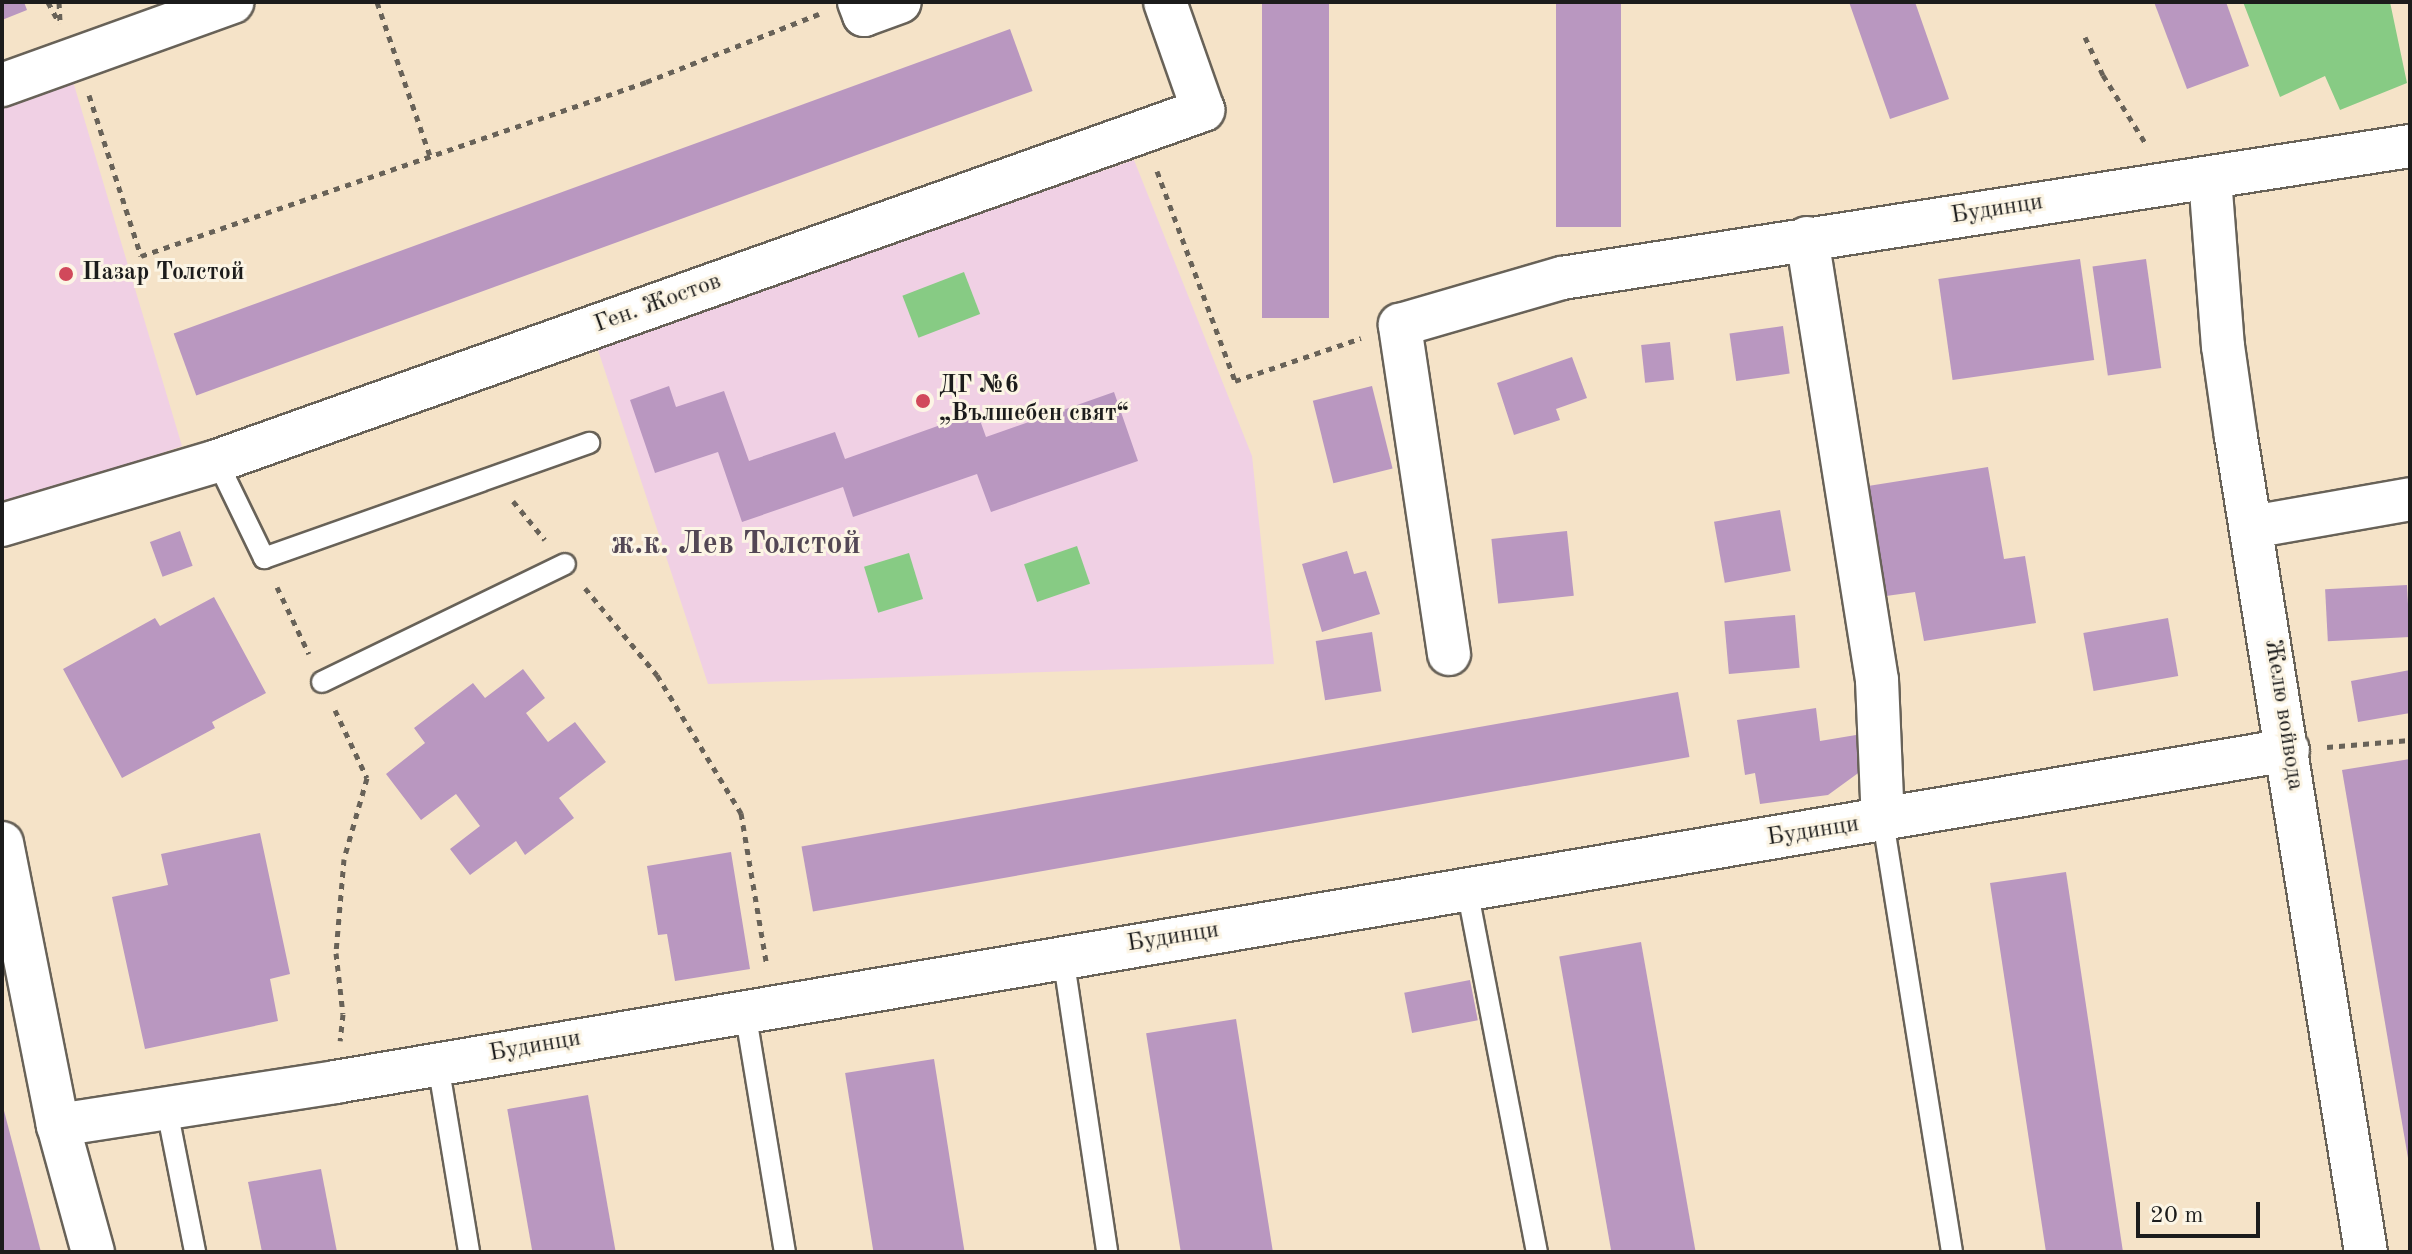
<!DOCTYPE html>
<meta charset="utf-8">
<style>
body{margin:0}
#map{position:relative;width:2412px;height:1254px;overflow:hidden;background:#f5e3c8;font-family:"Old Standard TT",serif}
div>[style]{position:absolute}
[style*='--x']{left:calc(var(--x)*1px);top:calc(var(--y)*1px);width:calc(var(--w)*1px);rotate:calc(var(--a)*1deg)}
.built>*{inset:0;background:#f0d0e4}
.green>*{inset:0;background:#87cb84;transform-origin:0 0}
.building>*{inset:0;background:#b997c0;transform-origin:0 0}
.path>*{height:5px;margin-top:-2.5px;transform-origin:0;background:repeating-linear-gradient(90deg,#686258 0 6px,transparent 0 12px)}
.roads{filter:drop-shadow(2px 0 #686258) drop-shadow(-2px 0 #686258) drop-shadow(0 2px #686258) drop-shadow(0 -2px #686258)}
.lane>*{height:20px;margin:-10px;padding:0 10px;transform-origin:10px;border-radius:10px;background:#fff}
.street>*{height:42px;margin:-21px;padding:0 21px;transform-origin:21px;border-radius:21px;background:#fff}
.dots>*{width:22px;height:22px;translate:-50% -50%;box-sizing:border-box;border:4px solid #fcf5e5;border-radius:50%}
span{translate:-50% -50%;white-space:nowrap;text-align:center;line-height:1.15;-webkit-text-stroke:6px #fcf5e5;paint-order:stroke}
.street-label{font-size:24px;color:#1c1c1c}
.poi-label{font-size:24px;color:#1c1c1c;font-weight:700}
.left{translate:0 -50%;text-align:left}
.district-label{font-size:32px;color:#534755;font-weight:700}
.frame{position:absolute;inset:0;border:4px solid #1c1c1c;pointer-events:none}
.scale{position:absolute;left:2136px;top:1202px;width:124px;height:36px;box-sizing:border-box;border:4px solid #1c1c1c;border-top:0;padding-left:10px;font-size:24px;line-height:28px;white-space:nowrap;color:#1c1c1c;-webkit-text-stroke:6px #fcf5e5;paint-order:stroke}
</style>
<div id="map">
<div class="built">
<i style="clip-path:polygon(72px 78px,182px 446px,2px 509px,2px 102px)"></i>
<i style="clip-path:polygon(1134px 160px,1252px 456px,1274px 664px,708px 684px,597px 347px)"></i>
</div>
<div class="green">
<i style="clip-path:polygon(2243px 2px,2390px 2px,2407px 83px,2340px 110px,2325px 76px,2280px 97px)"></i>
<i style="left:964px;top:272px;width:45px;height:66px;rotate:69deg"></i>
<i style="left:1077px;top:546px;width:40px;height:56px;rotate:71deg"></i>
<i style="left:909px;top:553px;width:48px;height:47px;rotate:73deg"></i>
</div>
<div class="building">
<i style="clip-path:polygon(2px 2px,24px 2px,27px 10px,2px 20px)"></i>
<i style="left:1262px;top:2px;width:67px;height:316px"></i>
<i style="left:1556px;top:2px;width:65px;height:225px"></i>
<i style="clip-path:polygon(1849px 2px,1915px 2px,1949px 99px,1890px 119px)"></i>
<i style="clip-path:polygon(2154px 2px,2226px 2px,2249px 66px,2187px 89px)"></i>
<i style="left:1010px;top:29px;width:66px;height:890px;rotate:70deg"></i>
<i style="left:2080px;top:259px;width:102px;height:143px;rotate:82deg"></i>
<i style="left:2146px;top:259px;width:110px;height:54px;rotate:82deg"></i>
<i style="left:1783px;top:326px;width:48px;height:54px;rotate:82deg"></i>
<i style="left:1670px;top:342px;width:38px;height:29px;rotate:84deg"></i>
<i style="clip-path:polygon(1572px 357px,1587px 398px,1556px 409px,1560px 420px,1514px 435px,1497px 383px)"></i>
<i style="clip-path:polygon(669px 386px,676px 407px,724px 391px,749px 461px,835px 432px,845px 459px,977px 412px,986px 437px,1114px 392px,1138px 461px,991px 512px,977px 474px,853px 517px,843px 487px,742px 522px,718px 452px,655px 473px,630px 400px)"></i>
<i style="left:1372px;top:386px;width:85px;height:61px;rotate:76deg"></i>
<i style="clip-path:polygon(1988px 467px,2004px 559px,2025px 556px,2036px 623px,1924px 641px,1915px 592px,1886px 596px,1868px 486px)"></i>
<i style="left:1780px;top:510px;width:62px;height:67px;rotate:80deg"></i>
<i style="left:180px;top:531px;width:37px;height:32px;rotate:70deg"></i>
<i style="left:1567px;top:531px;width:65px;height:76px;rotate:84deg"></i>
<i style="clip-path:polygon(1347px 551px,1354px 574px,1366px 571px,1380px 614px,1322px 632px,1302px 564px)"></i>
<i style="left:2407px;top:585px;width:52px;height:82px;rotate:87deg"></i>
<i style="clip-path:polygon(214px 597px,266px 693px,212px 722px,215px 728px,122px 778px,63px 669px,155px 618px,160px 626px)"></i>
<i style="left:1795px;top:615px;width:53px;height:71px;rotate:85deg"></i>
<i style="left:2168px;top:618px;width:59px;height:86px;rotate:80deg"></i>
<i style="left:1372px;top:632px;width:60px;height:57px;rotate:81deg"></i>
<i style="clip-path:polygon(523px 669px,545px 698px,526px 713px,548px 742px,575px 722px,606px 762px,559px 798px,574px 818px,525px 855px,516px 841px,470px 875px,450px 849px,480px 826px,456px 794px,421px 820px,386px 774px,425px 743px,414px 728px,473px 683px,485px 698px)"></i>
<i style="clip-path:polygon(2410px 670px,2410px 713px,2358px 722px,2351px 681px)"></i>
<i style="left:1678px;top:692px;width:66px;height:890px;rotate:80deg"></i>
<i style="clip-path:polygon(1816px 708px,1820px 741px,1856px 735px,1861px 771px,1828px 795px,1760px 804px,1755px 773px,1745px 775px,1737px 720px)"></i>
<i style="clip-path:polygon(2410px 759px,2410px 1157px,2408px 1158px,2342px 770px)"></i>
<i style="clip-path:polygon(260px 833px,290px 974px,270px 979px,278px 1021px,145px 1049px,112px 897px,168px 885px,161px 854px)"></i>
<i style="clip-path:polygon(731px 852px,750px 969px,675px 981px,667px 934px,658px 935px,647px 866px)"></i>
<i style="clip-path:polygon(2066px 872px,2123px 1252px,2046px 1252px,2020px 1081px,1990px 883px)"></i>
<i style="left:1641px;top:942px;width:315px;height:83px;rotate:80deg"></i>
<i style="left:1470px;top:980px;width:41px;height:67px;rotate:79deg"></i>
<i style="left:1236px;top:1019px;width:236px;height:91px;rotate:81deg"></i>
<i style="left:934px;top:1059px;width:196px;height:90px;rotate:81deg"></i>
<i style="left:588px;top:1095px;width:159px;height:82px;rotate:80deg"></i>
<i style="clip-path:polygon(2px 1107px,3px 1107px,41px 1252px,2px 1252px)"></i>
<i style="clip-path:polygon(321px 1169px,337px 1252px,262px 1252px,248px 1182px)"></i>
</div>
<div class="path">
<i style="--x:48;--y:2;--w:24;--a:62"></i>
<i style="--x:59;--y:2;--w:19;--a:87"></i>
<i style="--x:377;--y:2;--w:163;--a:71"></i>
<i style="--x:2085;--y:37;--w:42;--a:64.7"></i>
<i style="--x:2103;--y:75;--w:81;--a:58.1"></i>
<i style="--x:89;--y:95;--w:169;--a:72.1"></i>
<i style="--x:141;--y:256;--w:534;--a:-19.01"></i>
<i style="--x:646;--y:82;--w:186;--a:-21.5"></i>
<i style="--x:1157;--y:171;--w:224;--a:69.6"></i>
<i style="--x:1235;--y:381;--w:133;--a:-18.8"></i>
<i style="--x:513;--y:501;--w:50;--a:50.6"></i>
<i style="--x:277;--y:587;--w:74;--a:64.5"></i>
<i style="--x:585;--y:588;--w:113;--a:50.4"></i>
<i style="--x:657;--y:675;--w:162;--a:58.7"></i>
<i style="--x:741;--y:813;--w:155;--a:80.4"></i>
<i style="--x:335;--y:710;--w:75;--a:64.8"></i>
<i style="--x:367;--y:778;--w:84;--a:105.9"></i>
<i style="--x:344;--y:859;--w:94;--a:94.9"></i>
<i style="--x:336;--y:953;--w:61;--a:83.5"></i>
<i style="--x:343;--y:1014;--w:27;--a:96"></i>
<i style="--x:2327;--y:747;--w:83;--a:-4.8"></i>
</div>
<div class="roads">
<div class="lane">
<i style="--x:217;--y:461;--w:108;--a:64.1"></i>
<i style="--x:264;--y:558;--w:345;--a:-19.5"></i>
<i style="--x:322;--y:682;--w:270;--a:-25.9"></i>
<i style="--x:1883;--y:821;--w:436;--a:80.9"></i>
<i style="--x:1467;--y:889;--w:370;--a:79.1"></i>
<i style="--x:1063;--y:956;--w:299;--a:81.5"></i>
<i style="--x:745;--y:1011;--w:244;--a:80.6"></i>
<i style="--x:438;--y:1064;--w:191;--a:80.6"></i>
<i style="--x:167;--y:1110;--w:145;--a:78.8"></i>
</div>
<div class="street">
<i style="--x:859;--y:2;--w:14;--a:69"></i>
<i style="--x:864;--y:15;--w:38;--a:-20"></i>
<i style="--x:2;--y:85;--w:245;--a:-19.8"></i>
<i style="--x:2210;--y:178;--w:169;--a:85.6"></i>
<i style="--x:2223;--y:346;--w:92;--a:81.9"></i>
<i style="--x:2236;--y:437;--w:825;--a:80.94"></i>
<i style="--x:1807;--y:238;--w:448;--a:81"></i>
<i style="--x:1877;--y:680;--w:141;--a:87.6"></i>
<i style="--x:2;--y:525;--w:224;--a:-16.6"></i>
<i style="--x:217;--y:461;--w:1047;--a:-19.59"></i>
<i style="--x:1203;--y:110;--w:114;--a:-109.4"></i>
<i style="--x:2252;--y:527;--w:160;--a:-10"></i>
<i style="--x:1449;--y:654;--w:333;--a:-98.5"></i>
<i style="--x:1400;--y:325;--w:169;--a:-16.2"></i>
<i style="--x:1562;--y:278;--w:858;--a:-8.85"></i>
<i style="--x:2;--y:843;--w:288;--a:78.8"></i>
<i style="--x:58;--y:1125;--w:132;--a:74.6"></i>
<i style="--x:58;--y:1125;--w:280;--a:-8.8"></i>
<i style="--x:335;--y:1082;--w:1981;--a:-9.65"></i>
</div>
</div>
<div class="dots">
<i style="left:66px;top:274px;background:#d1495b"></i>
<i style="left:923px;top:401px;background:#d1495b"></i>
</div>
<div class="street-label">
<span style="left:1997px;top:210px;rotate:-9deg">Будинци</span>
<span style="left:658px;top:304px;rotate:-20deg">Ген. Жостов</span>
<span style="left:2283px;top:715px;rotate:81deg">Желю войвода</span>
<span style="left:1813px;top:832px;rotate:-9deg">Будинци</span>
<span style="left:1173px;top:938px;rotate:-9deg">Будинци</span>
<span style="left:535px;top:1047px;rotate:-10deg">Будинци</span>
</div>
<div class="poi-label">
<span class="left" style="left:82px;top:274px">Пазар Толстой</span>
<span class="left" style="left:939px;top:401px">ДГ №6<br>„Вълшебен свят“</span>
</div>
<div class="district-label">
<span style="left:736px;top:545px">ж.к. Лев Толстой</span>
</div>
<div class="frame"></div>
<div class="scale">20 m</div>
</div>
